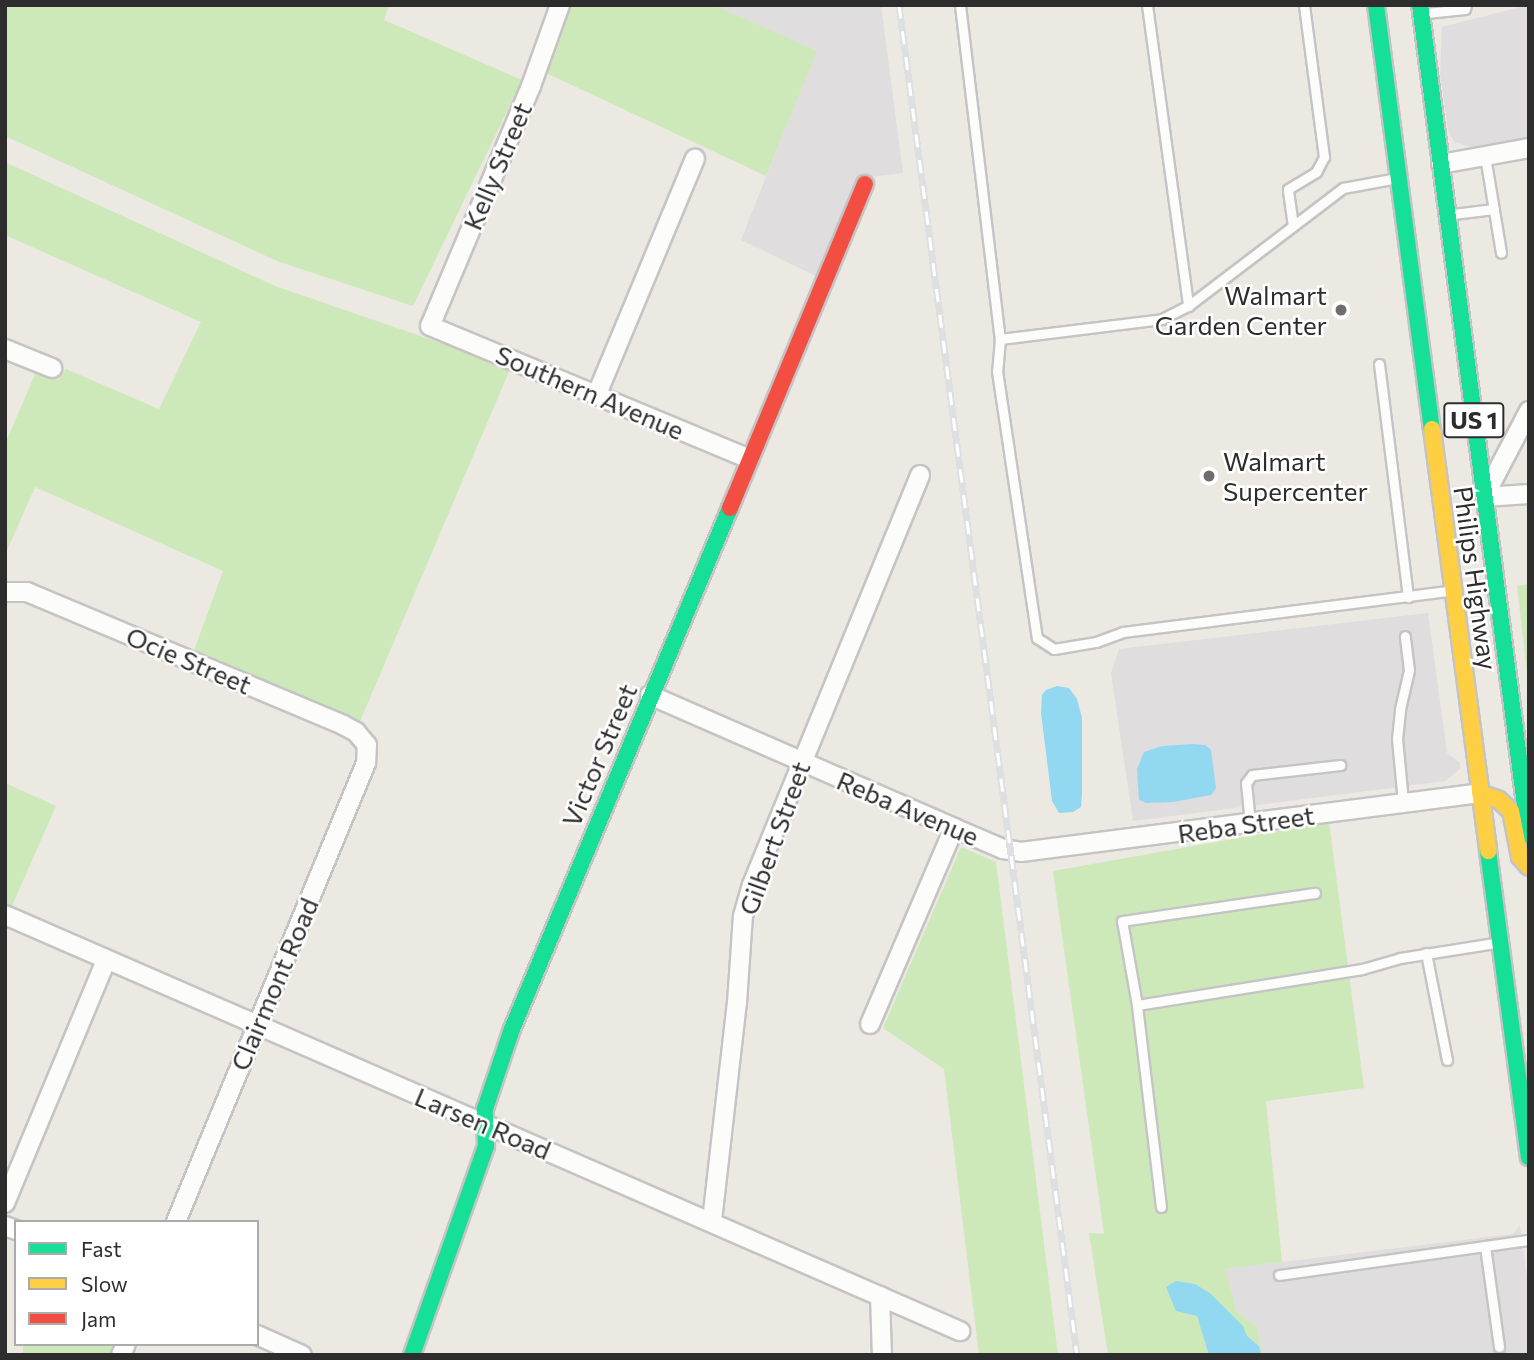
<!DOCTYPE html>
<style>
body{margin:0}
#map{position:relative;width:1534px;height:1360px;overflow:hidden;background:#ece8e2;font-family:Commissioner,sans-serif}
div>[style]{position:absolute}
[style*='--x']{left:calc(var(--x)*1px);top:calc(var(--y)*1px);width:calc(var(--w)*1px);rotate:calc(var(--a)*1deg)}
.industrial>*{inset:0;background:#dfddde}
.green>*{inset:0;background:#cde9ba;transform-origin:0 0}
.water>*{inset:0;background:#93d8f1}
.roads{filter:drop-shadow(2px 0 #c5c4c4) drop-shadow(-2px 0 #c5c4c4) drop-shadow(0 2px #c5c4c4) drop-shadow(0 -2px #c5c4c4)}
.lane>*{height:9px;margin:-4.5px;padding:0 4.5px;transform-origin:4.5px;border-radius:4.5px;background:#fcfcfb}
.street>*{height:18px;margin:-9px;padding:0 9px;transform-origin:9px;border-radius:9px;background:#fcfcfb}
.fast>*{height:16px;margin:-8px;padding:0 8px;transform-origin:8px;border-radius:8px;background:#16e098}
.slow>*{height:16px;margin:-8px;padding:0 8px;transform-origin:8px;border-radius:8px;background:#ffcf43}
.jam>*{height:16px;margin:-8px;padding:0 8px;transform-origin:8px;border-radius:8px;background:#f24e42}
.rail>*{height:7px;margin-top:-3.5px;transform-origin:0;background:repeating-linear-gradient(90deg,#fff 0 13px,#dedfe0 0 26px);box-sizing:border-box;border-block:2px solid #dedfe0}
.dots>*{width:19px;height:19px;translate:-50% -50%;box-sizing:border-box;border:4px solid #fff;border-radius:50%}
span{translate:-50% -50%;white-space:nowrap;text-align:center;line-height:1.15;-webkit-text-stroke:5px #fff;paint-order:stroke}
.shield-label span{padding:2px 5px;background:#fff;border:2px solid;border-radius:5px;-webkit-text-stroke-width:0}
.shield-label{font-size:24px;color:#2d2d2d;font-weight:700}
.street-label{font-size:26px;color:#2d2d2d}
.poi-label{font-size:26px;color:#2d2d2d}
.right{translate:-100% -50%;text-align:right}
.left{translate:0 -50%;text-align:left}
.frame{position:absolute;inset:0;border:7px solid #2d2d2d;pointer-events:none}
.legend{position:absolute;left:14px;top:1220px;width:245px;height:126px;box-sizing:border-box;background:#fff;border:2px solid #ababab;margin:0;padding:9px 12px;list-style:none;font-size:21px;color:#2d2d2d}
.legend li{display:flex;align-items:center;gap:14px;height:35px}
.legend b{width:35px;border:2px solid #ababab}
</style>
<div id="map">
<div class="industrial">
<i style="clip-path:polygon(714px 5px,881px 5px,903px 173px,861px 178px,818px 277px,741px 240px,816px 51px)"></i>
<i style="clip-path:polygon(1529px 5px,1529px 140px,1471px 147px,1454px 142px,1448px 130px,1440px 75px,1442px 27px)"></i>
<i style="clip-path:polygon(1428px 613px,1447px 753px,1460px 763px,1460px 769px,1445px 781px,1133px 821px,1111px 673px,1119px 649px)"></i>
<i style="clip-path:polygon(1520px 1225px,1529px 1292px,1529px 1355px,1262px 1355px,1257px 1327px,1237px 1312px,1225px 1269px,1513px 1234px)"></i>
</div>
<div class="green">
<i style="clip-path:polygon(5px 5px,389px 5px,384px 20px,522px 80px,413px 306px,277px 261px,5px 136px)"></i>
<i style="clip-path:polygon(569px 5px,714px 5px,817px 51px,766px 176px,544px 72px)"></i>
<i style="clip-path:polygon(5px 162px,275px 286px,511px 367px,358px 726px,192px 656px,223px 571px,35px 487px,5px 555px,5px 444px,36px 372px,58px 380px,66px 369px,159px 409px,201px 322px,5px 235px)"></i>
<i style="clip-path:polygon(1529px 584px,1529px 690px,1517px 586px)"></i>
<i style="clip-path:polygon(5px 783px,56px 806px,11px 908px,5px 905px)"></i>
<i style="clip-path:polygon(1329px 822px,1364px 1088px,1266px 1101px,1282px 1262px,1225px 1269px,1237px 1312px,1257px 1327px,1262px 1355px,1108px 1355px,1089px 1233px,1104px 1234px,1053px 871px)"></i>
<i style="clip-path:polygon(961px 847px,996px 862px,1058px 1355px,979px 1355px,944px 1069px,883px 1028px)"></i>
<i style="left:23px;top:1344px;width:97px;height:12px"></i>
</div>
<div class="water">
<i style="clip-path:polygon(1057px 686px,1069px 688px,1077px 699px,1082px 718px,1082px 794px,1081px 807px,1073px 812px,1059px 813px,1052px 801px,1041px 713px,1042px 695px,1046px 690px)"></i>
<i style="clip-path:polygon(1193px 744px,1205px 745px,1211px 750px,1216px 788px,1211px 795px,1173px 802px,1146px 803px,1139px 800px,1137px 769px,1144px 752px,1162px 746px)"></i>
<i style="clip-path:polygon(1176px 1281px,1195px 1284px,1211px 1294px,1243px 1326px,1247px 1336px,1259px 1346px,1261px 1355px,1209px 1355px,1197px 1316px,1176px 1311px,1166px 1287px)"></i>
</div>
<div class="roads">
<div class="lane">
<i style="--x:960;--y:5;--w:336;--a:83.2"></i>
<i style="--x:1000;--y:339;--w:163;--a:-7"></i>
<i style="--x:1162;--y:319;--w:29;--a:-27"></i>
<i style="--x:1188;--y:306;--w:195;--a:-37.3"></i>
<i style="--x:1343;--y:188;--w:55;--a:-10.5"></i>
<i style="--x:1147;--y:5;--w:304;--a:82.2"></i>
<i style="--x:1426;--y:13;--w:39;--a:-6"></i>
<i style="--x:1465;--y:9;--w:4;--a:-76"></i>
<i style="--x:1485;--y:156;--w:98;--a:80.6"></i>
<i style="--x:1453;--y:214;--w:41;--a:-7"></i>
<i style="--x:1293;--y:226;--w:37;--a:-98"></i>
<i style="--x:1288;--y:189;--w:33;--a:-31"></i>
<i style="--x:1316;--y:172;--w:17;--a:-62"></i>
<i style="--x:1324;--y:157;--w:153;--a:-97.5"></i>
<i style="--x:1000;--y:339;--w:32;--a:95"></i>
<i style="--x:997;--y:371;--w:270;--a:81.5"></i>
<i style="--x:1037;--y:638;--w:20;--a:33"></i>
<i style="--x:1054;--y:649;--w:43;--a:-9.5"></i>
<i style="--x:1096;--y:642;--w:29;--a:-20"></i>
<i style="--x:1123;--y:632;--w:329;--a:-7.2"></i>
<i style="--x:1379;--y:364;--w:235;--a:82.9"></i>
<i style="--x:1403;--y:802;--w:63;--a:-95.4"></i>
<i style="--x:1397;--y:739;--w:30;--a:-84"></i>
<i style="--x:1400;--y:709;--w:40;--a:-77"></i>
<i style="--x:1409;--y:670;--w:34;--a:-97"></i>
<i style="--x:1250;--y:823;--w:40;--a:-95.7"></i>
<i style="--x:1246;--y:783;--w:10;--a:-53"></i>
<i style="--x:1252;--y:775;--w:89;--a:-6.5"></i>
<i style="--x:1426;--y:953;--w:109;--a:78.9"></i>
<i style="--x:1137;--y:1005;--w:228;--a:-9.1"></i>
<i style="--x:1362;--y:969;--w:40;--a:-16"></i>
<i style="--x:1400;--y:958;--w:96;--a:-9"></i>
<i style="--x:1161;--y:1207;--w:203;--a:-96.8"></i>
<i style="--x:1137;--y:1005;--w:85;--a:-100.1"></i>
<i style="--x:1122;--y:921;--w:195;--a:-8.3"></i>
<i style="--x:1485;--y:1246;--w:102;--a:82.1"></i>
<i style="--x:1279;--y:1275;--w:252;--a:-8"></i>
</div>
<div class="street">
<i style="--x:560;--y:5;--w:86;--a:109.7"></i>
<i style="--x:531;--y:86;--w:260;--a:112.8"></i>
<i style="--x:430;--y:326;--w:346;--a:22.6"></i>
<i style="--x:1441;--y:164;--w:89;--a:-10.3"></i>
<i style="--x:5;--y:349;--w:51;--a:22"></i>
<i style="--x:597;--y:394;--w:255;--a:-67.4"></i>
<i style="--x:1485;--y:495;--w:95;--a:-62.4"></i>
<i style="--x:1485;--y:497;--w:44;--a:-3.9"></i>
<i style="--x:5;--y:592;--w:22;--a:0"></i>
<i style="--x:27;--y:592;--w:343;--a:22.8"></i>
<i style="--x:343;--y:725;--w:15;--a:28"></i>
<i style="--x:356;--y:732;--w:17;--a:50"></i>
<i style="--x:367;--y:745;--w:18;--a:93"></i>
<i style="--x:366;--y:763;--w:497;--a:112.5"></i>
<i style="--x:650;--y:695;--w:332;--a:23.6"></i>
<i style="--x:954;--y:828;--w:53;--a:23.2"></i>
<i style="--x:1003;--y:849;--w:18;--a:9"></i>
<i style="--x:1021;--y:852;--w:463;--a:-7.3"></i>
<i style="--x:5;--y:915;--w:1042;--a:23.54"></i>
<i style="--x:870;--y:1024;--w:213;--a:-66.8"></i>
<i style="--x:5;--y:1203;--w:263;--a:-67.4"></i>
<i style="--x:712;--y:1221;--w:219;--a:-83.5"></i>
<i style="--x:737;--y:1003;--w:87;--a:-86.1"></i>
<i style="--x:743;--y:916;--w:32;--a:-74"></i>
<i style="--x:752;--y:885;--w:443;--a:-67.7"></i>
<i style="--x:5;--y:1226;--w:12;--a:20"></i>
<i style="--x:880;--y:1296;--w:59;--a:88.1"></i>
<i style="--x:257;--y:1335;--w:49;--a:24"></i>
<i style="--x:121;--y:1355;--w:12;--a:-66"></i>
</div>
<div class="fast">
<i style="--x:1376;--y:5;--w:428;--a:82.5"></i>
<i style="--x:1420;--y:5;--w:837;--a:82.52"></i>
<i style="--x:1488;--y:851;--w:309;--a:82.4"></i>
<i style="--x:412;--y:1355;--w:222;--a:-70.5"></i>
<i style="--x:486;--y:1146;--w:37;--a:-92"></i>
<i style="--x:485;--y:1109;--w:84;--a:-71.4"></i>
<i style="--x:512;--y:1029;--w:565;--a:-67.29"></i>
</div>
<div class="slow">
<i style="--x:1432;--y:429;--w:426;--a:82.4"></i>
<i style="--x:1480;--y:793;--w:20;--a:20"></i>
<i style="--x:1499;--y:800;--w:16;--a:43"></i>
<i style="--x:1511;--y:811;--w:47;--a:78.9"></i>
<i style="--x:1520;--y:857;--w:13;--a:48"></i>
</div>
<div class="jam">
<i style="--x:730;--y:508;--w:351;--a:-67.4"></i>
</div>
</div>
<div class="rail">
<i style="--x:899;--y:5;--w:1362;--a:82.49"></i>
</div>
<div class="dots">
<i style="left:1341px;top:310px;background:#706e6c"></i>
<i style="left:1209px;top:476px;background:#706e6c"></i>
</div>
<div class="shield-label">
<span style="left:1474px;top:420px">US 1</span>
</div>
<div class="street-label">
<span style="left:497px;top:166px;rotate:-67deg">Kelly Street</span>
<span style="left:590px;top:392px;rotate:23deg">Southern Avenue</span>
<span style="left:1476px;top:578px;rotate:82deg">Philips Highway</span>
<span style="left:189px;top:660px;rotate:23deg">Ocie Street</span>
<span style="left:599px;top:755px;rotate:-67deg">Victor Street</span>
<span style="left:908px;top:808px;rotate:23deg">Reba Avenue</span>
<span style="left:1246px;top:824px;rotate:-8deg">Reba Street</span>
<span style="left:774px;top:838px;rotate:-70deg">Gilbert Street</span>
<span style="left:274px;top:984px;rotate:-67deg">Clairmont Road</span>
<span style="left:483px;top:1123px;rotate:23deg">Larsen Road</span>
</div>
<div class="poi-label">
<span class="right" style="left:1327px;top:310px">Walmart<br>Garden Center</span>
<span class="left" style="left:1223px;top:476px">Walmart<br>Supercenter</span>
</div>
<div class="frame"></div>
<ul class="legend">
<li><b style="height:9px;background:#16e098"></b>Fast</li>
<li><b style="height:9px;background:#ffcf43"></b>Slow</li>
<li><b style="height:9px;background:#f24e42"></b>Jam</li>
</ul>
</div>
